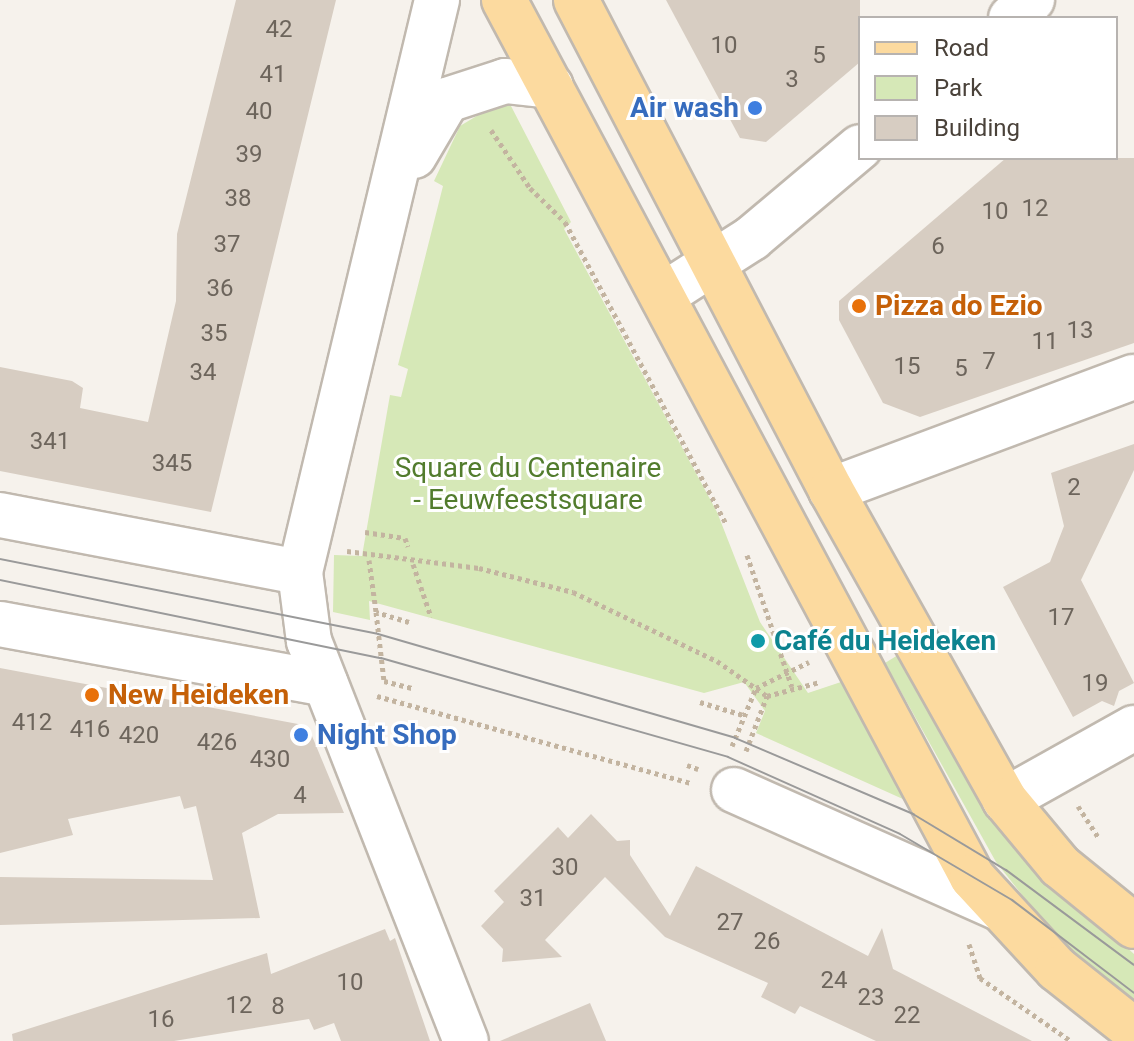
<!DOCTYPE html>
<meta charset="utf-8">
<style>
body{margin:0}
#map{position:relative;width:1134px;height:1041px;overflow:hidden;background:#f6f2ec;font-family:Roboto,sans-serif}
div>[style]{position:absolute}
[style*='--x']{left:calc(var(--x)*1px);top:calc(var(--y)*1px);width:calc(var(--w)*1px);rotate:calc(var(--a)*1deg)}
.green>*{inset:0;background:#d6e8b7}
.building>*{inset:0;background:#d7cdc2}
.path>*{height:5px;margin-top:-2.5px;transform-origin:0;background:repeating-linear-gradient(90deg,#c3b4a0 0 4px,transparent 0 8px)}
.roads{filter:drop-shadow(2px 0 #c1b9af) drop-shadow(-2px 0 #c1b9af) drop-shadow(0 2px #c1b9af) drop-shadow(0 -2px #c1b9af)}
.minor>*{height:44px;margin:-22px;padding:0 22px;transform-origin:22px;border-radius:22px;background:#fff}
.major>*{height:44px;margin:-22px;padding:0 22px;transform-origin:22px;border-radius:22px;background:#fcda9f}
.tram>*{height:2px;margin:-1px;padding:0 1px;transform-origin:1px;border-radius:1px;background:#9a9a9a}
.dots>*{width:22px;height:22px;translate:-50% -50%;box-sizing:border-box;border:4px solid #fff;border-radius:50%}
span{translate:-50% -50%;white-space:nowrap;text-align:center;line-height:1.15;-webkit-text-stroke:6px #fff;paint-order:stroke}
.number-label{font-size:24px;color:#6d655c}
.number-label span{-webkit-text-stroke-width:0}
.shop-label{font-size:28px;color:#366cbe;font-weight:700}
.right{translate:-100% -50%;text-align:right}
.left{translate:0 -50%;text-align:left}
.food-label{font-size:28px;color:#c56008;font-weight:700}
.park-label{font-size:28px;color:#527c2d}
.culture-label{font-size:28px;color:#0d838f;font-weight:700}
.legend{position:absolute;left:858px;top:16px;width:260px;height:144px;box-sizing:border-box;background:#fff;border:2px solid #b7b3b0;margin:0;padding:10px 14px;list-style:none;font-size:24px;color:#4a423a}
.legend li{display:flex;align-items:center;gap:16px;height:40px}
.legend b{width:40px;border:2px solid #b7b3b0}
</style>
<div id="map">
<div class="green">
<i style="clip-path:polygon(495px 105px,511px 106px,571px 222px,564px 229px,717px 512px,760px 622px,808px 693px,847px 680px,914px 804px,756px 733px,765px 711px,744px 682px,704px 693px,369px 601px,370px 620px,333px 612px,334px 555px,362px 556px,390px 395px,401px 397px,408px 369px,398px 365px,443px 186px,434px 181px,460px 126px)"></i>
<i style="clip-path:polygon(898px 655px,1008px 839px,1134px 954px,1134px 1004px,1057px 939px,996px 862px,885px 663px)"></i>
</div>
<div class="building">
<i style="clip-path:polygon(236px 0,336px 0,211px 512px,0 471px,0 367px,72px 381px,83px 388px,80px 408px,148px 422px,176px 301px,177px 234px)"></i>
<i style="clip-path:polygon(666px 0,860px 0,860px 62px,766px 142px,740px 138px)"></i>
<i style="clip-path:polygon(1006px 158px,1134px 158px,1134px 343px,920px 417px,883px 403px,839px 320px,839px 301px)"></i>
<i style="clip-path:polygon(1134px 444px,1134px 470px,1081px 580px,1134px 683px,1119px 691px,1114px 706px,1102px 701px,1073px 717px,1003px 587px,1050px 562px,1064px 526px,1051px 473px)"></i>
<i style="clip-path:polygon(0 668px,298px 724px,312px 736px,344px 813px,278px 814px,242px 833px,260px 918px,0 925px,0 877px,213px 880px,196px 806px,184px 809px,180px 796px,68px 819px,73px 835px,0 853px)"></i>
<i style="clip-path:polygon(591px 814px,617px 841px,630px 840px,630px 855px,670px 916px,696px 866px,868px 956px,882px 928px,893px 969px,1032px 1041px,876px 1041px,800px 1006px,795px 1014px,761px 997px,768px 983px,665px 937px,605px 877px,545px 940px,562px 957px,502px 962px,503px 949px,481px 926px,504px 902px,494px 891px,558px 827px,568px 838px)"></i>
<i style="clip-path:polygon(385px 929px,390px 941px,395px 938px,430px 1041px,341px 1041px,334px 1023px,314px 1030px,309px 1019px,174px 1041px,13px 1041px,12px 1034px,267px 953px,271px 974px)"></i>
<i style="clip-path:polygon(590px 1003px,606px 1041px,500px 1041px)"></i>
</div>
<div class="path">
<i style="--x:491;--y:130;--w:70;--a:56.1"></i>
<i style="--x:530;--y:188;--w:49;--a:44.2"></i>
<i style="--x:565;--y:222;--w:341;--a:61.9"></i>
<i style="--x:365;--y:532;--w:40;--a:8.5"></i>
<i style="--x:405;--y:538;--w:9;--a:72"></i>
<i style="--x:347;--y:551;--w:133;--a:7.3"></i>
<i style="--x:479;--y:568;--w:97;--a:14.3"></i>
<i style="--x:573;--y:592;--w:160;--a:25.6"></i>
<i style="--x:717;--y:661;--w:61;--a:35"></i>
<i style="--x:747;--y:555;--w:139;--a:71.2"></i>
<i style="--x:369;--y:560;--w:52;--a:82.3"></i>
<i style="--x:413;--y:564;--w:56;--a:71.2"></i>
<i style="--x:409;--y:622;--w:34;--a:-163"></i>
<i style="--x:376;--y:612;--w:69;--a:83.4"></i>
<i style="--x:384;--y:681;--w:30;--a:14"></i>
<i style="--x:377;--y:696;--w:326;--a:15.5"></i>
<i style="--x:700;--y:702;--w:45;--a:16.8"></i>
<i style="--x:732;--y:746;--w:63;--a:-67.5"></i>
<i style="--x:756;--y:688;--w:59;--a:-26.1"></i>
<i style="--x:746;--y:751;--w:59;--a:-69.1"></i>
<i style="--x:767;--y:696;--w:55;--a:-14.8"></i>
<i style="--x:687;--y:765;--w:12;--a:20"></i>
<i style="--x:1078;--y:806;--w:38;--a:57"></i>
<i style="--x:969;--y:944;--w:36;--a:72"></i>
<i style="--x:980;--y:978;--w:111;--a:34.7"></i>
</div>
<div class="roads">
<div class="minor">
<i style="--x:437;--y:0;--w:588;--a:103.47"></i>
<i style="--x:300;--y:572;--w:70;--a:82.6"></i>
<i style="--x:309;--y:641;--w:430;--a:68.6"></i>
<i style="--x:1011;--y:18;--w:28;--a:-41"></i>
<i style="--x:414;--y:156;--w:65;--a:-59.5"></i>
<i style="--x:447;--y:100;--w:61;--a:-18.1"></i>
<i style="--x:505;--y:81;--w:46;--a:6.2"></i>
<i style="--x:663;--y:295;--w:106;--a:-32.6"></i>
<i style="--x:752;--y:238;--w:141;--a:-40.1"></i>
<i style="--x:831;--y:490;--w:323;--a:-20.5"></i>
<i style="--x:0;--y:515;--w:305;--a:10.8"></i>
<i style="--x:0;--y:624;--w:331;--a:10.4"></i>
<i style="--x:734;--y:790;--w:288;--a:24"></i>
<i style="--x:1005;--y:800;--w:148;--a:-29.2"></i>
</div>
<div class="major">
<i style="--x:504;--y:0;--w:994;--a:61.91"></i>
<i style="--x:972;--y:877;--w:125;--a:47.3"></i>
<i style="--x:1057;--y:969;--w:98;--a:38.4"></i>
<i style="--x:576;--y:0;--w:552;--a:62.51"></i>
<i style="--x:831;--y:490;--w:355;--a:60.7"></i>
<i style="--x:1005;--y:800;--w:86;--a:50.2"></i>
<i style="--x:1060;--y:866;--w:95;--a:39"></i>
</div>
</div>
<div class="tram">
<i style="--x:0;--y:559;--w:385;--a:11.2"></i>
<i style="--x:378;--y:634;--w:372;--a:16.2"></i>
<i style="--x:735;--y:738;--w:194;--a:23.1"></i>
<i style="--x:913;--y:814;--w:109;--a:31.1"></i>
<i style="--x:1006;--y:870;--w:159;--a:36.6"></i>
<i style="--x:0;--y:580;--w:389;--a:11.6"></i>
<i style="--x:381;--y:658;--w:361;--a:15.9"></i>
<i style="--x:728;--y:757;--w:188;--a:24.1"></i>
<i style="--x:900;--y:834;--w:130;--a:30.5"></i>
<i style="--x:1012;--y:900;--w:153;--a:37.3"></i>
</div>
<div class="dots">
<i style="left:755px;top:108px;background:#3f7fe0"></i>
<i style="left:859px;top:306px;background:#e8710a"></i>
<i style="left:758px;top:641px;background:#0f9aa8"></i>
<i style="left:92px;top:695px;background:#e8710a"></i>
<i style="left:301px;top:735px;background:#3f7fe0"></i>
</div>
<div class="number-label">
<span style="left:279px;top:30px">42</span>
<span style="left:724px;top:46px">10</span>
<span style="left:819px;top:56px">5</span>
<span style="left:273px;top:75px">41</span>
<span style="left:792px;top:80px">3</span>
<span style="left:259px;top:112px">40</span>
<span style="left:249px;top:155px">39</span>
<span style="left:238px;top:199px">38</span>
<span style="left:1035px;top:209px">12</span>
<span style="left:995px;top:212px">10</span>
<span style="left:227px;top:245px">37</span>
<span style="left:938px;top:247px">6</span>
<span style="left:220px;top:289px">36</span>
<span style="left:1080px;top:331px">13</span>
<span style="left:214px;top:334px">35</span>
<span style="left:1045px;top:342px">11</span>
<span style="left:989px;top:362px">7</span>
<span style="left:907px;top:367px">15</span>
<span style="left:961px;top:369px">5</span>
<span style="left:203px;top:373px">34</span>
<span style="left:50px;top:442px">341</span>
<span style="left:172px;top:464px">345</span>
<span style="left:1074px;top:488px">2</span>
<span style="left:1061px;top:618px">17</span>
<span style="left:1095px;top:684px">19</span>
<span style="left:32px;top:723px">412</span>
<span style="left:90px;top:730px">416</span>
<span style="left:139px;top:736px">420</span>
<span style="left:217px;top:743px">426</span>
<span style="left:270px;top:760px">430</span>
<span style="left:300px;top:796px">4</span>
<span style="left:565px;top:868px">30</span>
<span style="left:533px;top:899px">31</span>
<span style="left:730px;top:923px">27</span>
<span style="left:767px;top:942px">26</span>
<span style="left:834px;top:981px">24</span>
<span style="left:350px;top:983px">10</span>
<span style="left:871px;top:998px">23</span>
<span style="left:239px;top:1006px">12</span>
<span style="left:278px;top:1007px">8</span>
<span style="left:907px;top:1016px">22</span>
<span style="left:161px;top:1020px">16</span>
</div>
<div class="shop-label">
<span class="right" style="left:739px;top:108px">Air wash</span>
<span class="left" style="left:317px;top:735px">Night Shop</span>
</div>
<div class="food-label">
<span class="left" style="left:875px;top:306px">Pizza do Ezio</span>
<span class="left" style="left:108px;top:695px">New Heideken</span>
</div>
<div class="park-label">
<span style="left:528px;top:484px">Square du Centenaire<br>- Eeuwfeestsquare</span>
</div>
<div class="culture-label">
<span class="left" style="left:774px;top:641px">Café du Heideken</span>
</div>
<ul class="legend">
<li><b style="height:10px;background:#fcda9f"></b>Road</li>
<li><b style="height:22px;background:#d6e8b7"></b>Park</li>
<li><b style="height:22px;background:#d7cdc2"></b>Building</li>
</ul>
</div>
